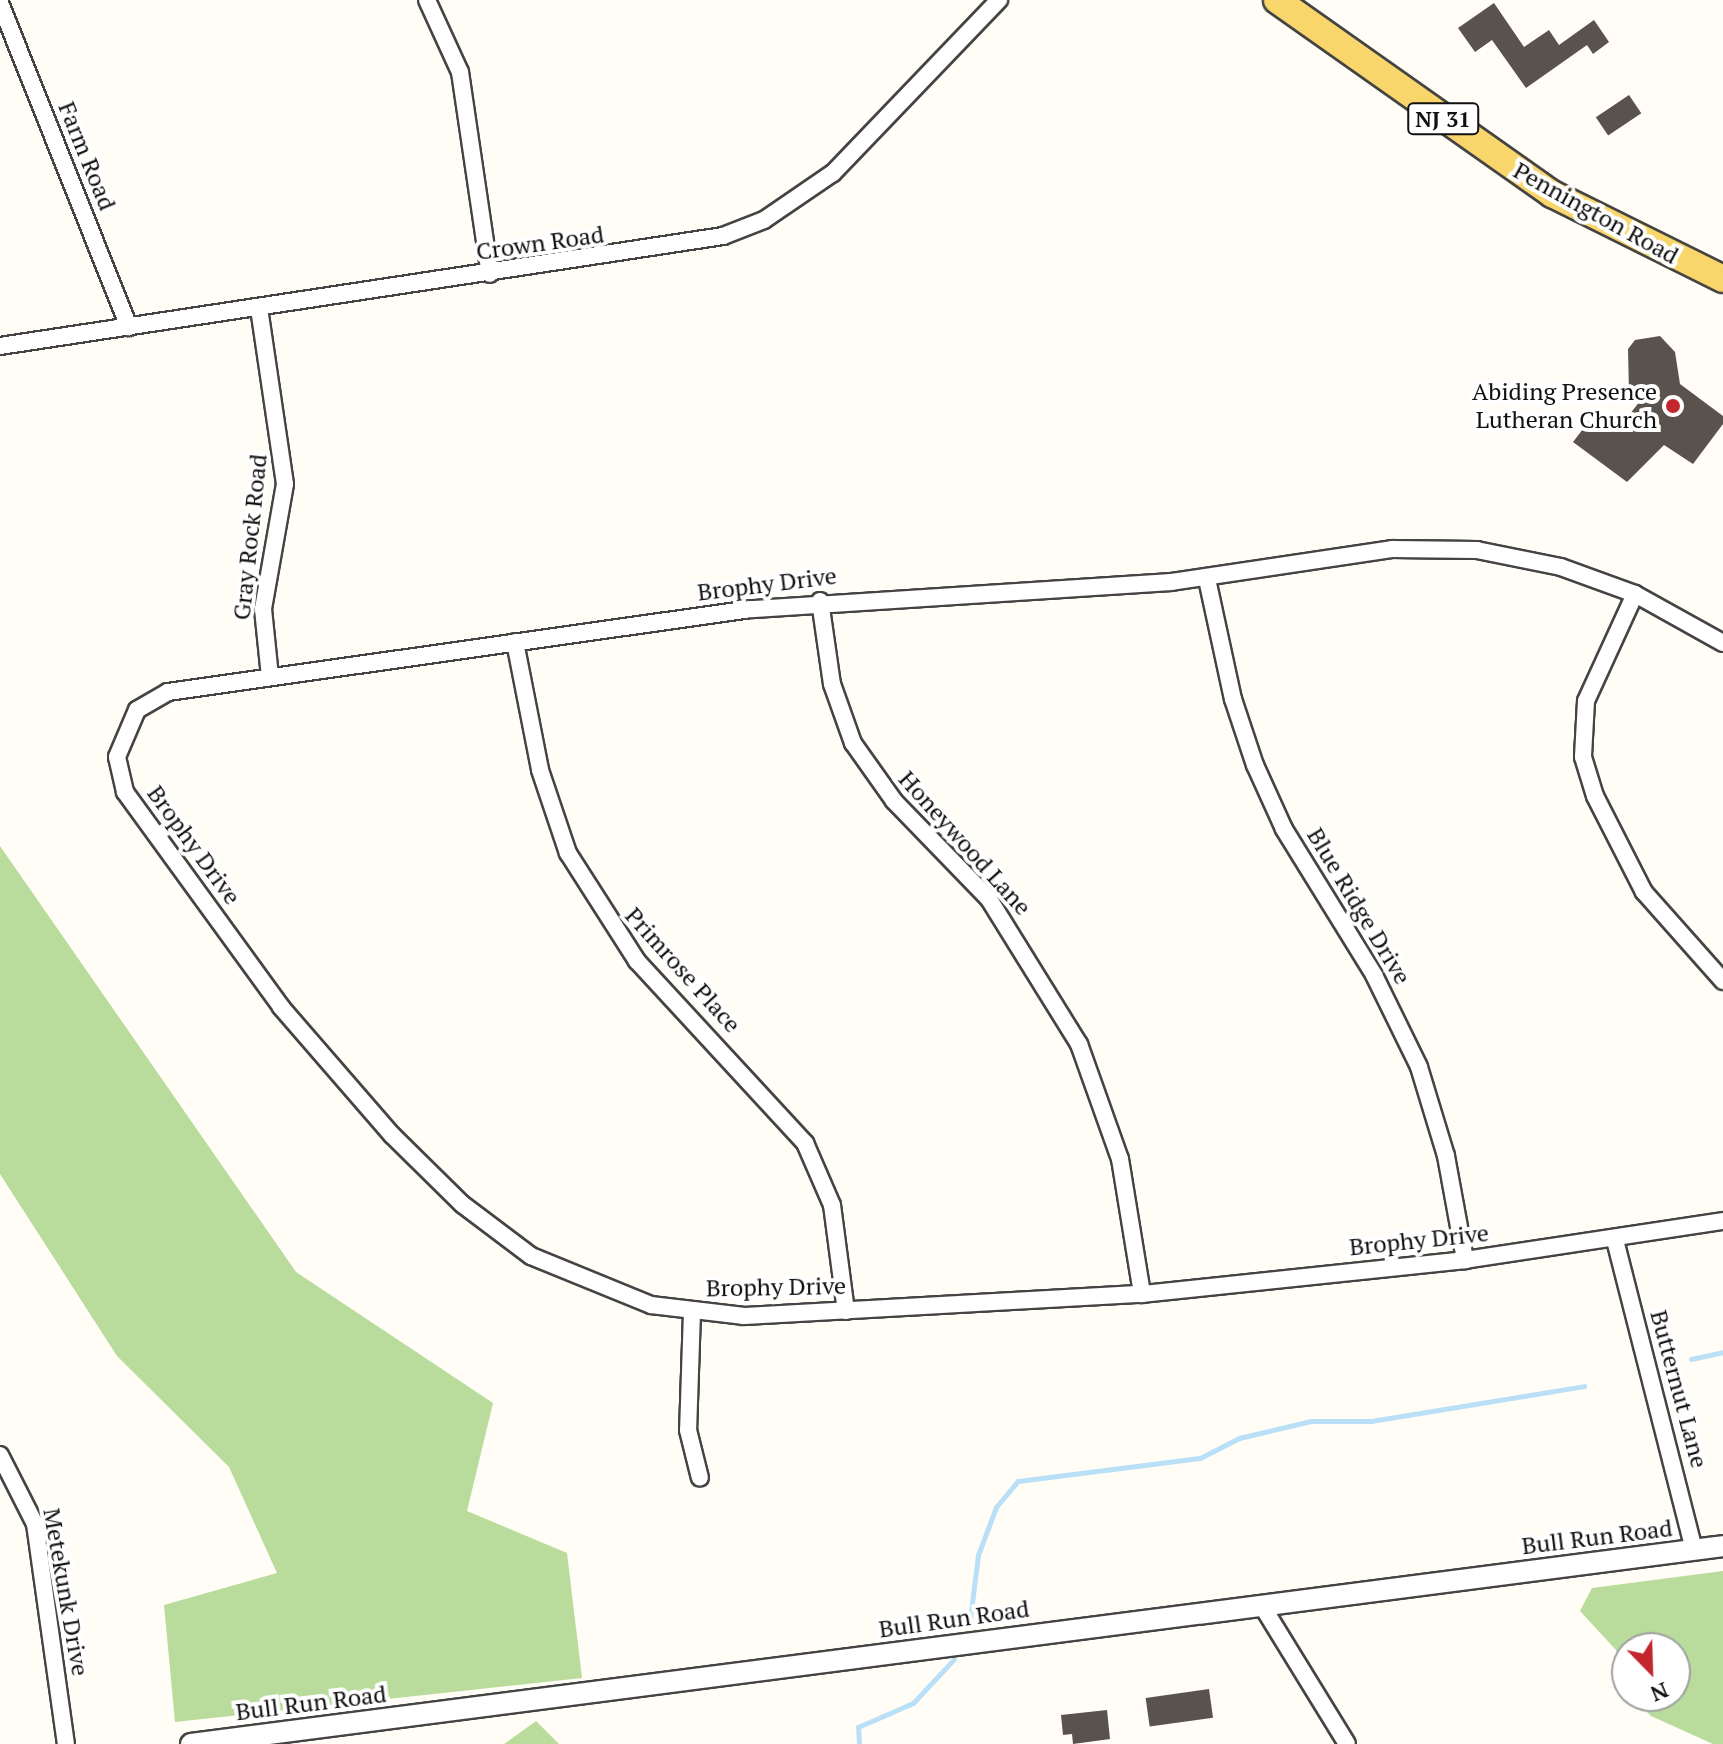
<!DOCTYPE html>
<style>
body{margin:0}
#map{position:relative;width:1723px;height:1744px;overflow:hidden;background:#fffdf5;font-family:"PT Serif",serif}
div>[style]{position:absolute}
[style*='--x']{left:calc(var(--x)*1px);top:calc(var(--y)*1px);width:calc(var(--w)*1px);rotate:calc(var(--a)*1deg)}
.forest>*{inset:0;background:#b9dc9c}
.stream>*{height:5px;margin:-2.5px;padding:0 2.5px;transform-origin:2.5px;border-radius:2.5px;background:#b9e0f7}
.building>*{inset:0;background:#5a524d;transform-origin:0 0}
.roads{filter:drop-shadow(2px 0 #444) drop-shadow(-2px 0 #444) drop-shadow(0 2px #444) drop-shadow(0 -2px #444)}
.minor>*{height:16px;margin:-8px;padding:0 8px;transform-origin:8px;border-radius:8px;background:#fff}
.tertiary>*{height:20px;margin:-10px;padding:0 10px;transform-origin:10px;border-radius:10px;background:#fff}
.primary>*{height:26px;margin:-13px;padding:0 13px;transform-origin:13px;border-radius:13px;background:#f9d66b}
.dots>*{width:22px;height:22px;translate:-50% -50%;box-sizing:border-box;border:4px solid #fff;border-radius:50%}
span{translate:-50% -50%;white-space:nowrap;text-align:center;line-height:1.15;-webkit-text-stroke:8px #fff;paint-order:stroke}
.shield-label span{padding:2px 6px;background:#fff;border:2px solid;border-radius:6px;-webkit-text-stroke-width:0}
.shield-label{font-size:22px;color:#111;font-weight:700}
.street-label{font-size:24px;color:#111}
.poi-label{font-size:24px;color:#111}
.right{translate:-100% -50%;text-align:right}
.north{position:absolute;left:1611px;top:1632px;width:80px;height:80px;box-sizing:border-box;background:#fff;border:2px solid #a0a0a0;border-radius:50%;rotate:157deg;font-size:22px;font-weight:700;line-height:32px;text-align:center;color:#111}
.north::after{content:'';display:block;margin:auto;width:28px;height:36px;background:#c4262e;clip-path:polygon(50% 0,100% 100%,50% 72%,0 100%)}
</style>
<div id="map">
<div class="forest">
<i style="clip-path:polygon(0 846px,296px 1272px,493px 1403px,467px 1511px,567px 1553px,582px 1678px,175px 1722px,164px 1605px,277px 1573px,229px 1467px,117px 1356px,0 1174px)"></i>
<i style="clip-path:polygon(1723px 1571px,1723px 1744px,1713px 1744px,1651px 1716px,1631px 1696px,1675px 1696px,1675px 1648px,1627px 1648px,1627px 1683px,1616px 1650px,1580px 1611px,1592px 1588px)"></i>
<i style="clip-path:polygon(536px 1721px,559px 1744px,504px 1744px)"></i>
</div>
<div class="stream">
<i style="--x:1691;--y:1359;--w:33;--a:-12"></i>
<i style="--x:970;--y:1619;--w:64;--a:-82.9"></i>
<i style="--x:978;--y:1555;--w:51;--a:-69.4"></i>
<i style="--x:996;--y:1507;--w:34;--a:-50"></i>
<i style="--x:1018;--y:1481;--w:183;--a:-7.2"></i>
<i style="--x:1200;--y:1458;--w:44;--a:-27.1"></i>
<i style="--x:1239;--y:1438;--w:74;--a:-13.3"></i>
<i style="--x:1311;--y:1421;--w:60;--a:0"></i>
<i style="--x:1371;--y:1421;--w:216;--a:-9.3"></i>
<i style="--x:859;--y:1744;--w:17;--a:-93"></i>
<i style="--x:858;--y:1727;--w:60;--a:-23.6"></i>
<i style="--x:913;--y:1703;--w:60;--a:-47"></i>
</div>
<div class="building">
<i style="clip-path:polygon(1494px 3px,1524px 47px,1549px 30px,1559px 45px,1594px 20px,1609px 42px,1593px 54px,1587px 45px,1526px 88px,1492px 40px,1475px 52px,1458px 28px)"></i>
<i style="left:1629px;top:95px;width:22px;height:40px;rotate:56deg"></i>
<i style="clip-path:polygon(1660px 336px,1675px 352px,1680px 384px,1723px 416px,1723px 424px,1693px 464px,1664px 445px,1627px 482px,1573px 442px,1596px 412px,1619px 428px,1640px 401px,1629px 394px,1628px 349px,1635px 340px)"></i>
<i style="left:1209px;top:1689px;width:29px;height:64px;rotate:82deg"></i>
<i style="clip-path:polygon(1107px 1710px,1110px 1739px,1073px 1744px,1072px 1734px,1063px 1735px,1061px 1715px)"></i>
</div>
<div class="roads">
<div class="minor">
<i style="--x:427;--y:0;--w:79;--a:65.4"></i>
<i style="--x:460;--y:72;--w:204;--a:81.6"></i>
<i style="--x:0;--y:3;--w:349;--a:68.3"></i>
<i style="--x:259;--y:308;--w:178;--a:81.6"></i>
<i style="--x:285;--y:484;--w:127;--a:100"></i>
<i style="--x:263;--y:609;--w:68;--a:84.1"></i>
<i style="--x:0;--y:346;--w:731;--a:-8.65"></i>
<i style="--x:723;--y:236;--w:44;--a:-21.3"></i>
<i style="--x:764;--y:220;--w:83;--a:-34.3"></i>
<i style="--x:833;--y:173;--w:240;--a:-46.2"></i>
<i style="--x:1207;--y:579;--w:123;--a:77.8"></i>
<i style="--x:1233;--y:699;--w:70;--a:71.6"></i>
<i style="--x:1255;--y:765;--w:70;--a:65.6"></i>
<i style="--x:1284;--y:829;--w:172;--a:58.3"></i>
<i style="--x:1374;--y:975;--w:102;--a:63.9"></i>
<i style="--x:1419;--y:1067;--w:93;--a:73.1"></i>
<i style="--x:1446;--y:1156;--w:106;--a:79.6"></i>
<i style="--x:1635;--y:594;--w:118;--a:114.6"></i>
<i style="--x:1586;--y:701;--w:56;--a:93.1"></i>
<i style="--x:1583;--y:757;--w:41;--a:72.9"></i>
<i style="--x:1595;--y:796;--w:108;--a:63"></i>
<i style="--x:1644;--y:892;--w:119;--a:48.4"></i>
<i style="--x:820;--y:601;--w:84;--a:81.8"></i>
<i style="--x:832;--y:684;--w:63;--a:70.4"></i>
<i style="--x:853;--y:743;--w:71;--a:54.7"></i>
<i style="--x:894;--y:801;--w:136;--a:45.9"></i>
<i style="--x:989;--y:899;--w:171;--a:58.2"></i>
<i style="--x:1079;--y:1044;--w:122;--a:70.4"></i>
<i style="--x:1120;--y:1159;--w:137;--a:80.7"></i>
<i style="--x:515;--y:642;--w:130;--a:78.9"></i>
<i style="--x:540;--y:770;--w:88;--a:71.4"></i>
<i style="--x:568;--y:853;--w:128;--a:57.4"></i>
<i style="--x:637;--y:961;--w:248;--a:47.3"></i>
<i style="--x:805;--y:1143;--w:68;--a:66.5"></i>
<i style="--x:832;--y:1205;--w:107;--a:82.5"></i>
<i style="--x:1723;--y:643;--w:101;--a:-150.9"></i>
<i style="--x:1635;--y:594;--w:79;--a:-160"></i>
<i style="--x:1561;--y:567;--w:86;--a:-168.6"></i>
<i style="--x:1477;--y:550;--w:85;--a:-179.3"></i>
<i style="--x:1392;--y:549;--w:223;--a:171.5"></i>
<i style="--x:1171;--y:582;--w:421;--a:176.3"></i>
<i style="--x:751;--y:609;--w:589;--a:171.9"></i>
<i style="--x:168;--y:692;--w:36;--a:150"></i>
<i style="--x:137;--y:710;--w:51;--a:113.1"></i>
<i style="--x:117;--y:757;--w:36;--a:77"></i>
<i style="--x:125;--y:792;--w:266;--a:54"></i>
<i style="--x:281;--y:1007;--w:169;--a:49.1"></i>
<i style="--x:392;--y:1135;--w:98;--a:44.6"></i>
<i style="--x:462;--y:1204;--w:86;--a:37"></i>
<i style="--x:531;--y:1256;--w:130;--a:22.2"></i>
<i style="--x:651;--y:1305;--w:94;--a:6.7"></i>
<i style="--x:744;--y:1316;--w:399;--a:-3.2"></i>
<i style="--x:1142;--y:1294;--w:325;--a:-6"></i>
<i style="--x:1465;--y:1260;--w:261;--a:-8.6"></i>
<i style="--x:1615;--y:1240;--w:320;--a:75.7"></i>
<i style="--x:692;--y:1312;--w:118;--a:91.9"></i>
<i style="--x:688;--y:1430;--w:49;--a:76"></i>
<i style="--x:0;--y:1455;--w:77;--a:63.1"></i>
<i style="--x:35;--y:1524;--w:222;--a:82"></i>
<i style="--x:1261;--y:1604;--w:164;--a:58.4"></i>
</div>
<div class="tertiary">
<i style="--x:191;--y:1744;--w:1545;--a:-7.36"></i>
</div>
<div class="primary">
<i style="--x:1277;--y:0;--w:337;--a:35.2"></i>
<i style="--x:1552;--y:194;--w:191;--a:26.4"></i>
</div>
</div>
<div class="dots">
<i style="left:1673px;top:406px;background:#c4262e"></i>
</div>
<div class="shield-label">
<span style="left:1443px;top:119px">NJ 31</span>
</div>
<div class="street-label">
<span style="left:87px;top:156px;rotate:68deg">Farm Road</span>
<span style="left:1596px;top:213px;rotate:29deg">Pennington Road</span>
<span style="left:540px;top:243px;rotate:-8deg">Crown Road</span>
<span style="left:250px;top:537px;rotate:-84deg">Gray Rock Road</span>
<span style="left:767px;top:584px;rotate:-7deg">Brophy Drive</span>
<span style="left:965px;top:843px;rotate:48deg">Honeywood Lane</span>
<span style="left:194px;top:845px;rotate:54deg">Brophy Drive</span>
<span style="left:1359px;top:906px;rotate:59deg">Blue Ridge Drive</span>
<span style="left:683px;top:970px;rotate:48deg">Primrose Place</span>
<span style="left:1419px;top:1240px;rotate:-6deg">Brophy Drive</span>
<span style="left:776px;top:1287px;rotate:-1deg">Brophy Drive</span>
<span style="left:1679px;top:1389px;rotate:75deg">Butternut Lane</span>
<span style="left:1597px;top:1537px;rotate:-7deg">Bull Run Road</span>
<span style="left:66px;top:1592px;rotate:80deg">Metekunk Drive</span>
<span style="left:954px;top:1619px;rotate:-8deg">Bull Run Road</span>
<span style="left:311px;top:1703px;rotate:-7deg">Bull Run Road</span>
</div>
<div class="poi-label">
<span class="right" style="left:1657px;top:406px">Abiding Presence<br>Lutheran Church</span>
</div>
<div class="north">N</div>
</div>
